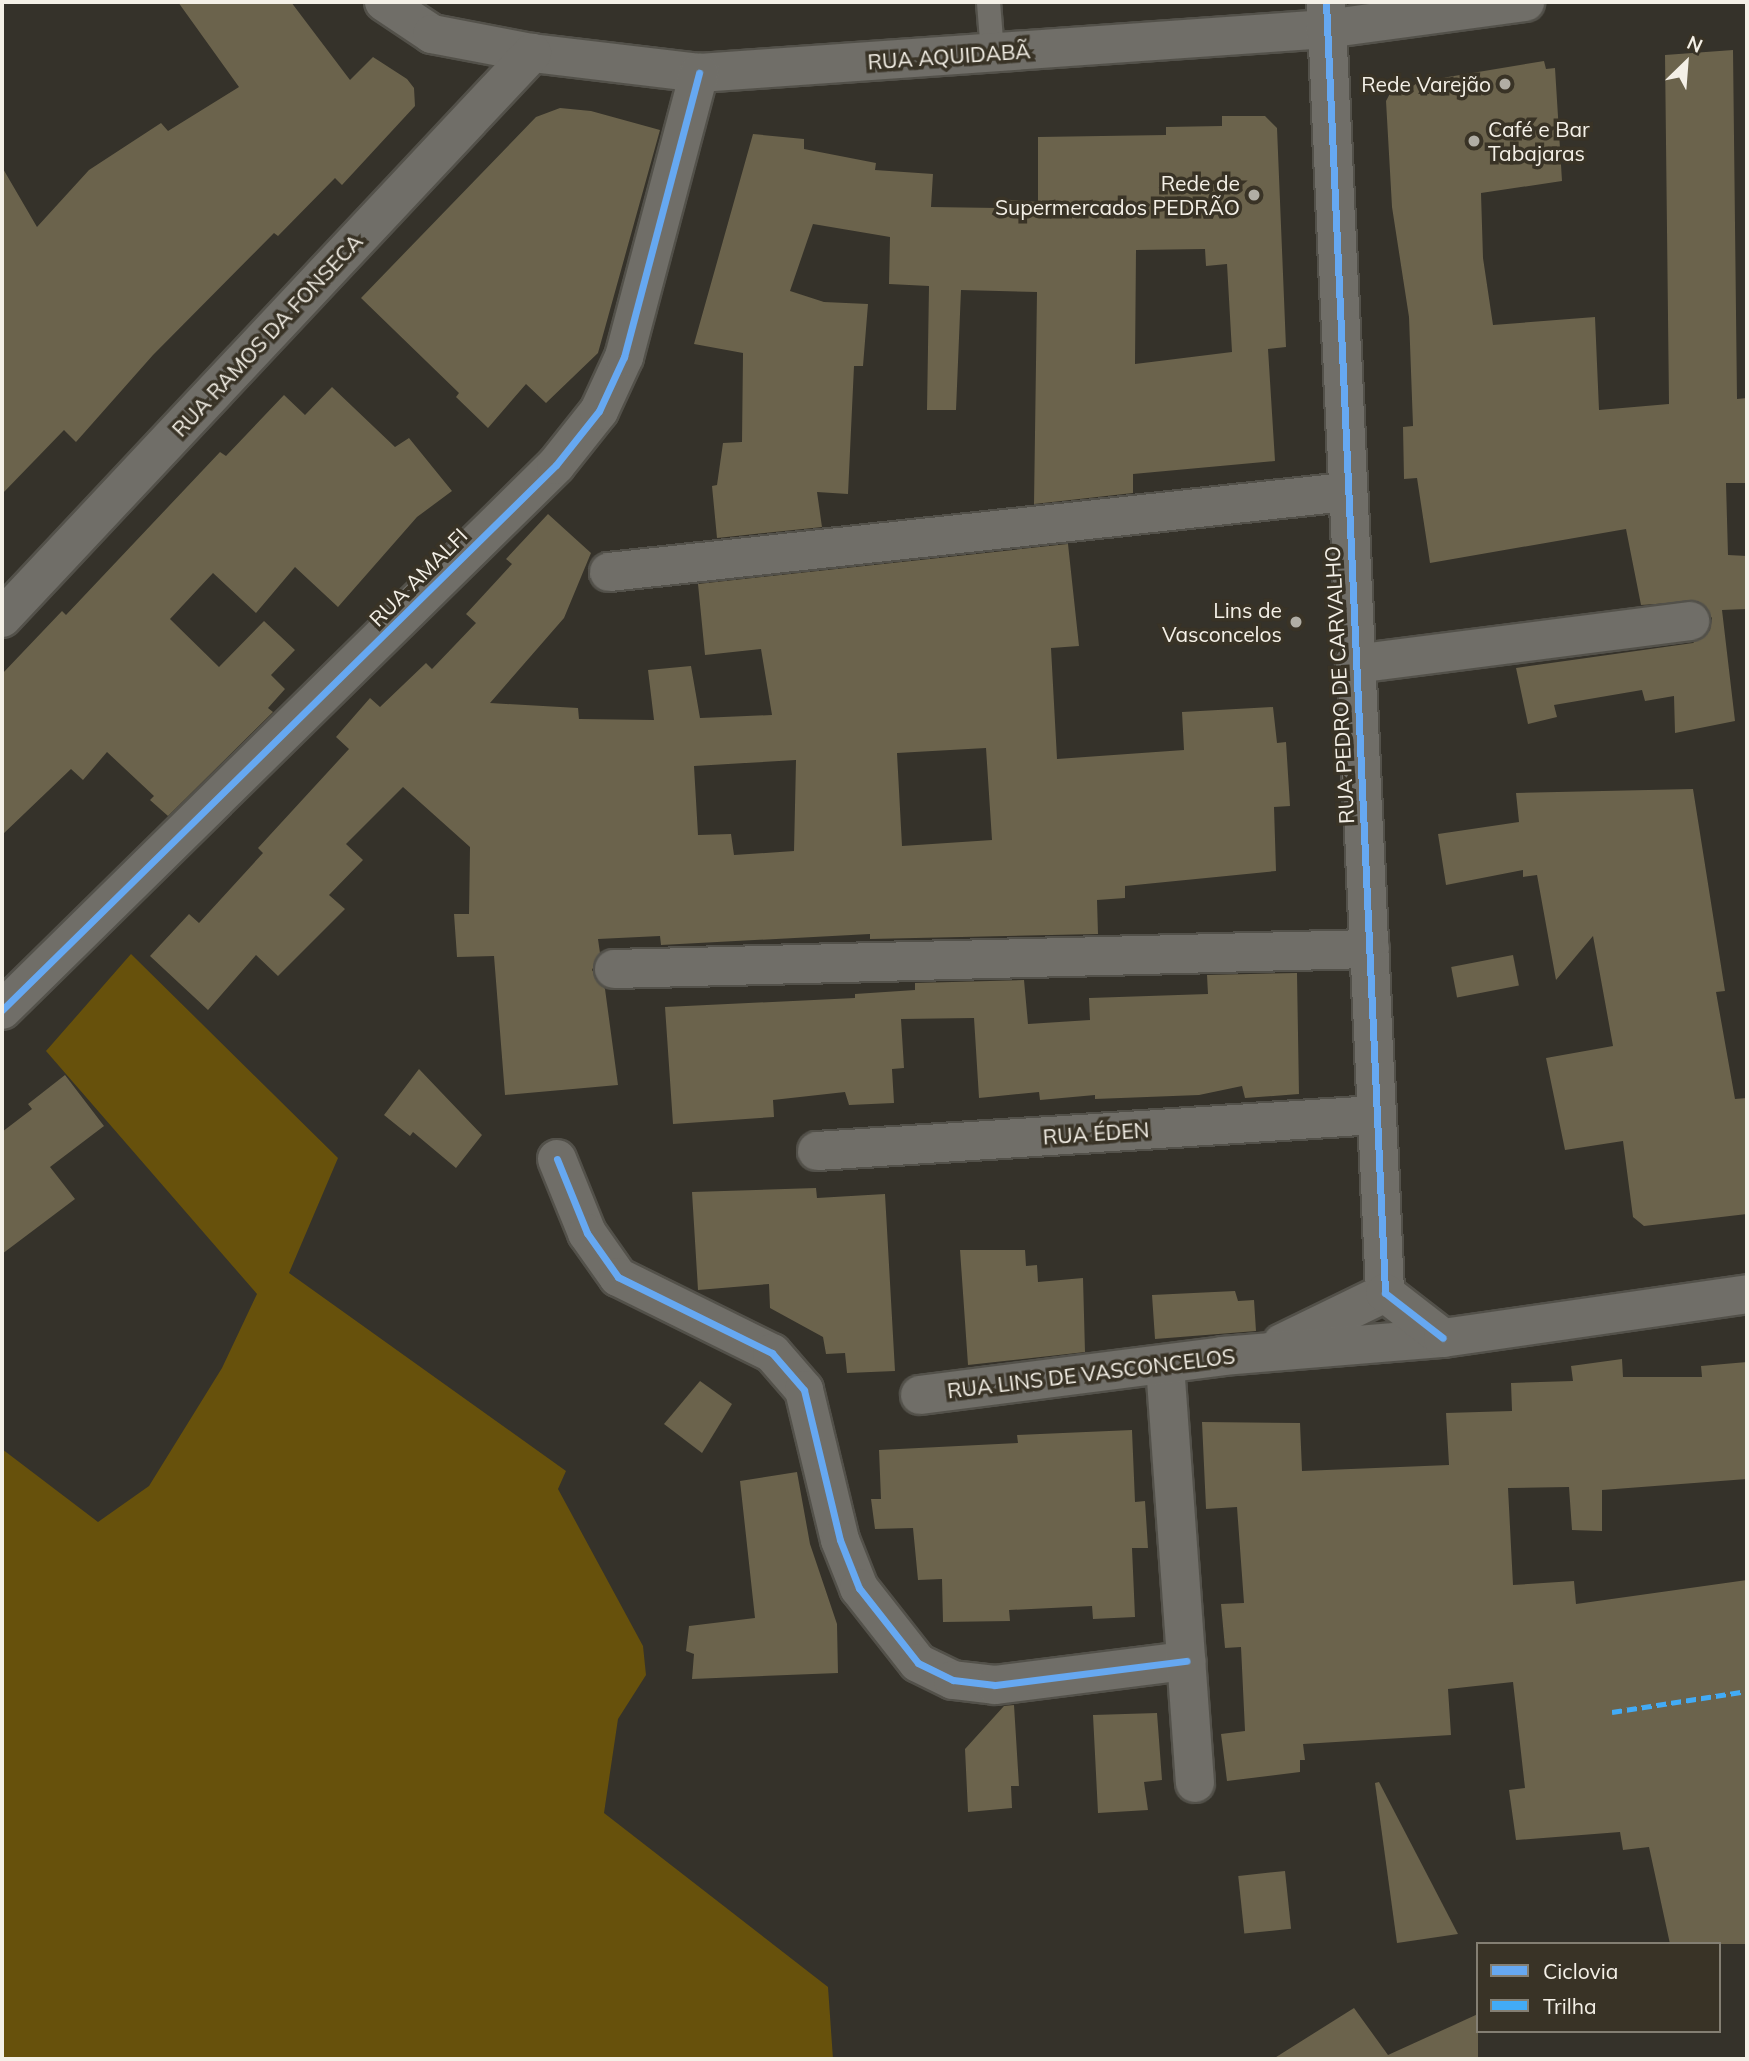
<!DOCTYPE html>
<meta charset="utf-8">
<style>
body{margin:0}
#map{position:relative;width:1749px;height:2061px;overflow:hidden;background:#35322a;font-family:Mulish,sans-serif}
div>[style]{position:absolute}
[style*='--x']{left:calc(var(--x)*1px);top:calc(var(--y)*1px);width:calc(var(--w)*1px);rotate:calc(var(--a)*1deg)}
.green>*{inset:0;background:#67510c}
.building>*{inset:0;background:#6b634c;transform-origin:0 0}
.roads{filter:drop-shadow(2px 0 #53514a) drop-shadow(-2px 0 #53514a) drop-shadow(0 2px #53514a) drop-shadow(0 -2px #53514a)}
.service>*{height:23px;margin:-11.5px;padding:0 11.5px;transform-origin:11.5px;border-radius:11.5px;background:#706e68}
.minor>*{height:38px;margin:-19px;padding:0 19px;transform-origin:19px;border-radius:19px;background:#706e68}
.tertiary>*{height:38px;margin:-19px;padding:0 19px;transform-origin:19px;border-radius:19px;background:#706e68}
.quiet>*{height:5px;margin-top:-2.5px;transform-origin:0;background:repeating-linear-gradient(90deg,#42abf6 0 10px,transparent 0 15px)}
.cycleway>*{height:7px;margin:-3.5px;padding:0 3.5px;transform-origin:3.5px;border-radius:3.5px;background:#66a8f1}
.dots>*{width:19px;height:19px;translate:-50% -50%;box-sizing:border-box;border:4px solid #393326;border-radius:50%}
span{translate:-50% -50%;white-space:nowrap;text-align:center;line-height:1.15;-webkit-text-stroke:7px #393326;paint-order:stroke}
.street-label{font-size:21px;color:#f4f0e7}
.poi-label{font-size:21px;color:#f4f0e7}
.right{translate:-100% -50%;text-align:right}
.left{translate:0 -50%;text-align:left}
.frame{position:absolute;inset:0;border:4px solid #f4f0e7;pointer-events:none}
.legend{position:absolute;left:1476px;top:1942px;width:245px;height:91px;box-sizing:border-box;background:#393326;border:2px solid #847f73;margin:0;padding:9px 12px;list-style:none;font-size:21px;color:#f4f0e7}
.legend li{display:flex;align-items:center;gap:14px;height:35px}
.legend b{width:35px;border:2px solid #847f73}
.north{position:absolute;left:1651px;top:28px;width:70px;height:70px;-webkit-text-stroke:5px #393326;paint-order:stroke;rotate:25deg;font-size:19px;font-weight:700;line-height:28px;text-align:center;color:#f4f0e7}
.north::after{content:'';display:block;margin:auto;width:24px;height:32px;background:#f4f0e7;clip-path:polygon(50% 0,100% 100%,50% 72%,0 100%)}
</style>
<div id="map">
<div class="green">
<i style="clip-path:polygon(131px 954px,338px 1158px,289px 1273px,566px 1471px,558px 1489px,643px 1646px,646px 1675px,618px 1719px,604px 1813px,828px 1987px,833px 2059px,2px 2059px,2px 1449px,98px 1522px,149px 1486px,222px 1368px,257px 1294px,46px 1051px)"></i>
</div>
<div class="building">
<i style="clip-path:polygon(178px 2px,291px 2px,350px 80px,373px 57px,407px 79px,414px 88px,415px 106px,342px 185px,335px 178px,278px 236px,274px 233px,153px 355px,76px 442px,64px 430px,2px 494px,2px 167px,37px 227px,89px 170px,161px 123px,168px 131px,239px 87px)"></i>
<i style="clip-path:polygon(1733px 50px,1737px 399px,1747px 398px,1747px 483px,1726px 483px,1728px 555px,1747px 556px,1747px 609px,1722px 610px,1735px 721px,1675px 733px,1674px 696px,1645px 701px,1642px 690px,1554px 705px,1557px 717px,1528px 724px,1516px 668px,1693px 643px,1710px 630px,1712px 618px,1698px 601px,1641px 605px,1626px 529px,1430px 563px,1417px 478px,1404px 479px,1403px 427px,1413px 426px,1409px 317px,1392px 207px,1386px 101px,1394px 86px,1544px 61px,1546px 69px,1555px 68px,1562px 181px,1481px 193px,1483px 258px,1493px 325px,1595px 317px,1599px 410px,1669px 404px,1665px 55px)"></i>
<i style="clip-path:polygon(560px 108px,591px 111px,660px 130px,598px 353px,546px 403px,526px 384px,488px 428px,456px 397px,459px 393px,361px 298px,536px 117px)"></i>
<i style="clip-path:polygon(evenodd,1222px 116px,1265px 116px,1277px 128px,1286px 347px,1268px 349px,1275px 461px,1133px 474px,1133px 493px,1034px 504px,1037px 292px,961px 290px,956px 410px,927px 410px,929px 286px,889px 284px,890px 237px,813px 224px,790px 291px,824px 302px,868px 304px,863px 366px,854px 366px,848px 494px,817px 492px,822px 527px,717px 538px,712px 486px,717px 485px,723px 443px,742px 442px,743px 353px,694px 344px,753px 134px,804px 139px,804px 149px,876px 163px,875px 170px,933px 174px,931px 207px,998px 208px,998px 199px,1038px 202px,1038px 137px,1166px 135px,1166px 127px,1222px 126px,1222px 116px,1205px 249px,1206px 266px,1227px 264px,1232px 352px,1135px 364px,1136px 250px,1205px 249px)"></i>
<i style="clip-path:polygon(332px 387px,395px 447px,409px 438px,452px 491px,417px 517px,338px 607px,295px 567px,256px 613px,213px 573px,170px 619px,219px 667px,264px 621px,295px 650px,271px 675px,285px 689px,268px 708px,273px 712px,168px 816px,150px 800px,154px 796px,107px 752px,83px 780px,71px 769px,2px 835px,2px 674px,62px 611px,66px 615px,220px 452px,226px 456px,284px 395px,305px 415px)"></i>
<i style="clip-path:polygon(evenodd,548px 514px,591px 553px,564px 618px,490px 703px,578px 708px,579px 719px,654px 720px,648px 670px,691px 666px,700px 718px,772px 715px,761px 649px,705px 655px,698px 584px,1068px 544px,1079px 646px,1051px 648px,1057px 759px,1184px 750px,1182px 712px,1273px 707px,1277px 743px,1286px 742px,1290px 806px,1274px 807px,1276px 871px,1125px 886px,1125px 898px,1097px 900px,1098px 934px,870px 939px,870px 934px,661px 945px,660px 936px,598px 939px,600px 953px,592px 970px,605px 989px,618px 1085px,505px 1095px,494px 956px,457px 957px,454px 914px,469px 914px,470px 847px,403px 787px,346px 844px,363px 860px,329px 895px,345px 909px,278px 976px,256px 955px,208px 1010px,150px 956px,189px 914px,199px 923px,263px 853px,258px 848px,349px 749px,336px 737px,370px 698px,380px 707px,426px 663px,432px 669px,476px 623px,466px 614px,512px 564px,506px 559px,548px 514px,986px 748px,992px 840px,902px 846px,897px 753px,986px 748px,548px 514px,796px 760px,794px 851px,734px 855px,731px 834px,698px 835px,694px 766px,796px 760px)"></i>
<i style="clip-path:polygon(1693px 789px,1725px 991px,1716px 992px,1735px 1099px,1747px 1098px,1747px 1214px,1644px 1226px,1633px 1217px,1623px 1141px,1565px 1150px,1546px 1058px,1613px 1046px,1593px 936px,1556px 980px,1537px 875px,1523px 877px,1523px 870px,1446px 885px,1438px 834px,1519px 822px,1516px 793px)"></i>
<i style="left:1513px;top:955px;width:31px;height:63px;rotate:79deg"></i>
<i style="clip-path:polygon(1297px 973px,1299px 1094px,1245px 1098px,1242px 1086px,1199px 1095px,1095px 1099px,1095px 1095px,1040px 1100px,1039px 1092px,979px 1098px,974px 1018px,901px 1019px,904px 1068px,892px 1069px,894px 1103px,849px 1105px,845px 1092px,773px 1100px,774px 1117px,673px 1124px,665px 1007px,855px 998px,855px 994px,915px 990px,915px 983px,1024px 980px,1028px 1024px,1090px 1020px,1089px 998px,1208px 994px,1207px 975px)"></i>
<i style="clip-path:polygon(419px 1069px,482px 1135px,456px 1168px,413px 1132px,410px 1136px,384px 1115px)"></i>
<i style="clip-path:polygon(65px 1075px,104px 1126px,50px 1167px,75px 1199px,2px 1254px,2px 1132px,32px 1109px,28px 1104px)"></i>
<i style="clip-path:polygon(816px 1188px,817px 1198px,885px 1194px,895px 1371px,847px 1373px,845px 1353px,826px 1354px,823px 1337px,770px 1308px,769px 1284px,698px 1290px,692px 1192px)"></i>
<i style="clip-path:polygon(960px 1250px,1025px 1250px,1026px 1266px,1037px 1265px,1038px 1282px,1083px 1278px,1085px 1352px,968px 1365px)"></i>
<i style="clip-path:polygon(1235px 1291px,1238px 1301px,1254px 1300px,1256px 1331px,1155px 1339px,1152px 1295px)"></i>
<i style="clip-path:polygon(1622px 1359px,1623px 1377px,1702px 1377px,1701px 1366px,1747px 1362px,1747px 1479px,1602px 1490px,1602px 1531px,1572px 1530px,1569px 1487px,1508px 1488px,1513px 1585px,1574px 1581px,1576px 1604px,1747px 1580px,1747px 1944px,1670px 1944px,1649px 1847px,1623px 1850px,1620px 1832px,1516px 1840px,1509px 1790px,1525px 1788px,1513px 1682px,1448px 1689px,1451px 1735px,1303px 1744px,1305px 1760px,1300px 1760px,1300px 1772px,1227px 1781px,1221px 1734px,1245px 1731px,1241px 1647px,1225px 1648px,1221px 1604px,1244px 1603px,1237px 1507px,1206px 1509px,1202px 1422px,1300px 1423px,1302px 1471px,1449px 1465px,1446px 1413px,1512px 1411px,1511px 1383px,1573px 1381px,1571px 1366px)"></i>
<i style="clip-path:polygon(700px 1381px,732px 1404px,702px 1453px,664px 1424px)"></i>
<i style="clip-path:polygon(1132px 1430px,1135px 1502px,1145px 1501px,1148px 1548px,1132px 1548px,1135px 1617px,1093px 1619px,1092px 1606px,1009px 1610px,1010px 1621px,943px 1622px,942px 1579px,918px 1580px,913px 1528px,875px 1529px,871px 1499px,881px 1499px,879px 1450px,1018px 1443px,1017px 1435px)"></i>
<i style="clip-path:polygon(797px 1472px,810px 1544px,837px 1624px,838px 1673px,692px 1679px,694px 1654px,686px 1651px,689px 1626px,755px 1618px,740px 1481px)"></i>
<i style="clip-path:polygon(1014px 1705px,1019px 1786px,1011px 1786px,1012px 1808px,968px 1812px,965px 1749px,1004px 1706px)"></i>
<i style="clip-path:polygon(1157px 1713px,1162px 1780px,1144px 1782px,1148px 1810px,1098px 1813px,1093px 1715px)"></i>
<i style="clip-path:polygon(1379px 1782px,1458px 1934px,1397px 1943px,1375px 1783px)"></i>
<i style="left:1285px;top:1871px;width:58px;height:47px;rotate:84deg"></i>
<i style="clip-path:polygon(1354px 2008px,1388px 2055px,1478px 2014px,1478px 2059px,1273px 2059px)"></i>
</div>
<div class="roads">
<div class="service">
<i style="--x:988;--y:2;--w:50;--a:85.4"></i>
</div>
<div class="minor">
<i style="--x:384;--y:2;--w:58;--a:33.7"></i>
<i style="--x:432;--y:34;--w:102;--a:10.8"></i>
<i style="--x:532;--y:53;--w:168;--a:6.8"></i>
<i style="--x:699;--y:73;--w:629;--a:-4.01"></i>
<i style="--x:1326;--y:29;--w:201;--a:-7.7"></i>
<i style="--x:609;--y:572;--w:741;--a:-6.2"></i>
<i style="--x:2;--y:618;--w:775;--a:-46.83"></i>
<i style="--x:1355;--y:664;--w:338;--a:-7.3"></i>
<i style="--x:614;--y:969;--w:756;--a:-1.52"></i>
<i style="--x:2;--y:1010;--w:777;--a:-44.53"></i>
<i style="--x:556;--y:465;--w:69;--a:-51.5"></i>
<i style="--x:599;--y:411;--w:60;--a:-65.2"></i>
<i style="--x:624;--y:357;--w:294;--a:-75.2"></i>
<i style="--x:817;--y:1151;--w:559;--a:-3.69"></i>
<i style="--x:557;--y:1159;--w:80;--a:67.9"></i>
<i style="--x:587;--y:1233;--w:54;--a:54.8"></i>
<i style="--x:618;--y:1277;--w:172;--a:26.3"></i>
<i style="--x:772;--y:1353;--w:49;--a:49.1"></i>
<i style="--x:804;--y:1390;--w:154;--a:76.5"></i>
<i style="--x:840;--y:1540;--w:52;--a:68.4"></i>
<i style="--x:859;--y:1588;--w:95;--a:51.8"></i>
<i style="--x:918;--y:1663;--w:39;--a:26"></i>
<i style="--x:953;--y:1680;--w:42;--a:6.8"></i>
<i style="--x:995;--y:1685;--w:193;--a:-7.2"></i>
<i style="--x:1282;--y:1343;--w:114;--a:-25.9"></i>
<i style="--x:1165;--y:1365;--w:419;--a:85.9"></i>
<i style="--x:920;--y:1395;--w:305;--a:-7.3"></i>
<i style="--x:1223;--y:1356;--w:221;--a:-4.7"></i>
</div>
<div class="tertiary">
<i style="--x:1326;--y:2;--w:1292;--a:87.38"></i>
<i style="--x:1385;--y:1293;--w:73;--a:37.8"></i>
<i style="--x:1443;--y:1338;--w:307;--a:-8.2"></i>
</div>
</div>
<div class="quiet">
<i style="--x:1612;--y:1712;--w:137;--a:-8.8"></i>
</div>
<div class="cycleway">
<i style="--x:1326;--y:2;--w:1292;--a:87.38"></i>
<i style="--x:1385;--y:1293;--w:73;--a:37.8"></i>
<i style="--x:2;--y:1010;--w:777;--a:-44.53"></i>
<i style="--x:556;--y:465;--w:69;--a:-51.5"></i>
<i style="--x:599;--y:411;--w:60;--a:-65.2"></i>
<i style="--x:624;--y:357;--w:294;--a:-75.2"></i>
<i style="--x:557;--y:1159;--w:80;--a:67.9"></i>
<i style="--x:587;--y:1233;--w:54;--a:54.8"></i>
<i style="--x:618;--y:1277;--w:172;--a:26.3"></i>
<i style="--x:772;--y:1353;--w:49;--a:49.1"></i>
<i style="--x:804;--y:1390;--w:154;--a:76.5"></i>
<i style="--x:840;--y:1540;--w:52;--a:68.4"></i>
<i style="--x:859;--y:1588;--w:95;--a:51.8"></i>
<i style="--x:918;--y:1663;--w:39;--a:26"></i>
<i style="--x:953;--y:1680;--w:42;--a:6.8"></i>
<i style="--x:995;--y:1685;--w:193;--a:-7.2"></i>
</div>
<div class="dots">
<i style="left:1505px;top:84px;background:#b1aea5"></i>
<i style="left:1474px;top:141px;background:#b1aea5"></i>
<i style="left:1254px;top:195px;background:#b1aea5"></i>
<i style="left:1296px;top:622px;background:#b1aea5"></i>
</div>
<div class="street-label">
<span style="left:949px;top:56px;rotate:-4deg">RUA AQUIDABÃ</span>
<span style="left:267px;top:335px;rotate:-47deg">RUA RAMOS DA FONSECA</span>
<span style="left:418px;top:577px;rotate:-45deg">RUA AMALFI</span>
<span style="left:1339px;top:685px;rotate:-93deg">RUA PEDRO DE CARVALHO</span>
<span style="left:1096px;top:1133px;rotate:-4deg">RUA ÉDEN</span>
<span style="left:1091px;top:1373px;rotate:-7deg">RUA LINS DE VASCONCELOS</span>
</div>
<div class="poi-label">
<span class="right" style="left:1491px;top:84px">Rede Varejão</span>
<span class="left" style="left:1488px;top:141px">Café e Bar<br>Tabajaras</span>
<span class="right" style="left:1240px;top:195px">Rede de<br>Supermercados PEDRÃO</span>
<span class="right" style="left:1282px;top:622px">Lins de<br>Vasconcelos</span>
</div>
<div class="frame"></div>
<ul class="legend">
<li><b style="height:9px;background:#66a8f1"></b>Ciclovia</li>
<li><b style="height:9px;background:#42abf6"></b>Trilha</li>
</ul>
<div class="north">N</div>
</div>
